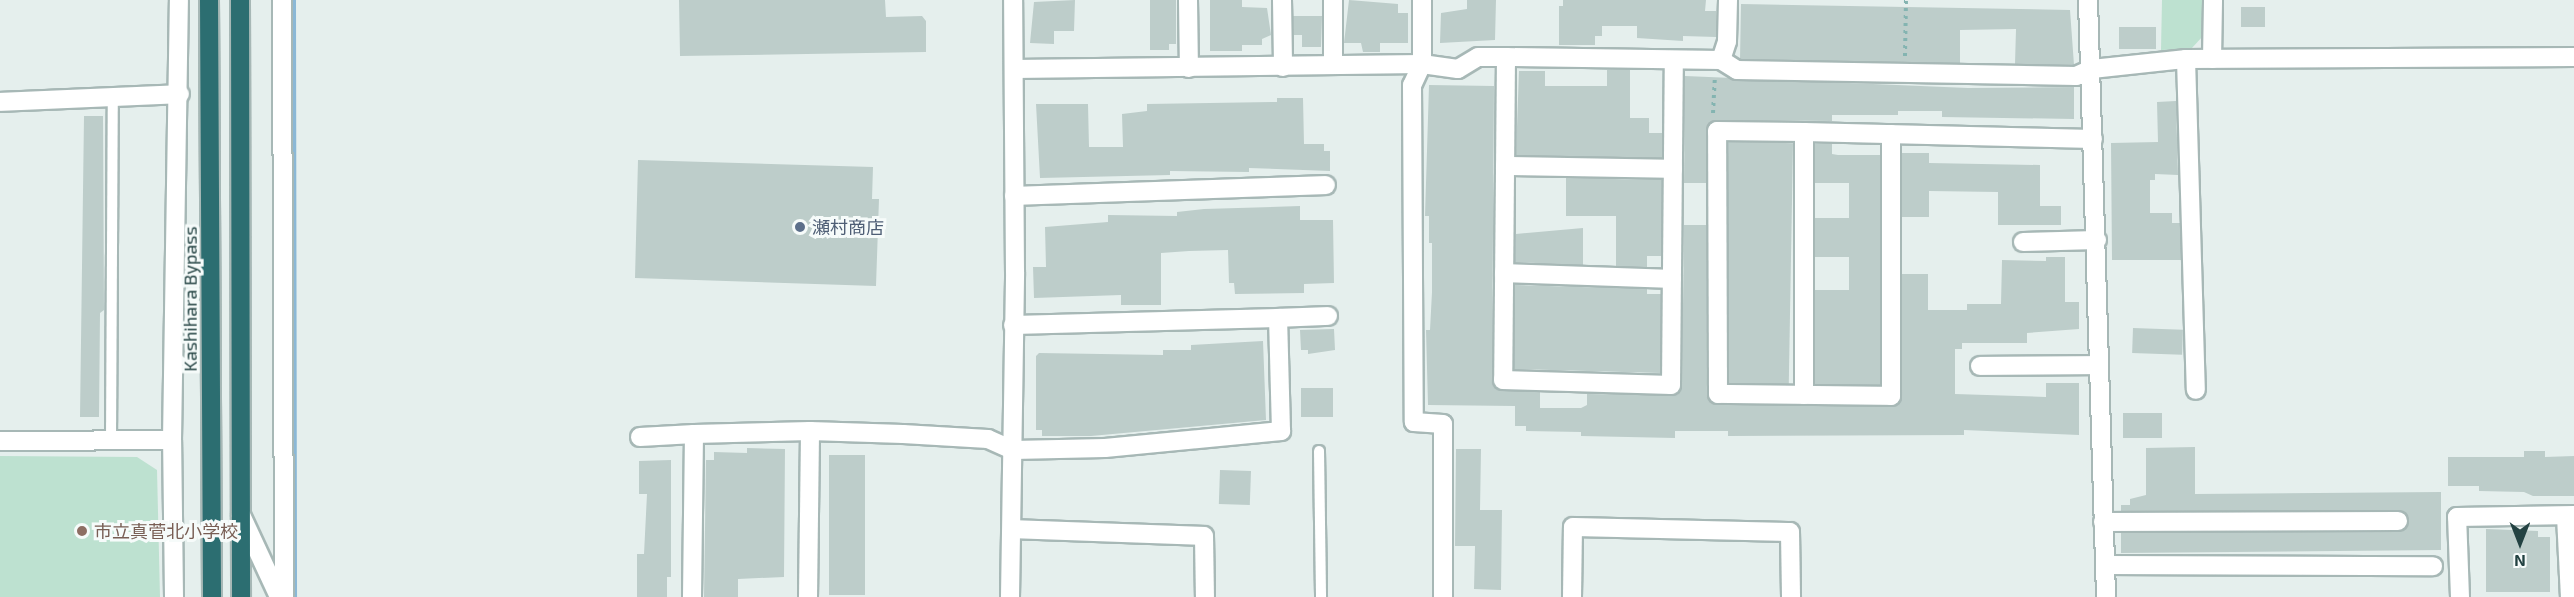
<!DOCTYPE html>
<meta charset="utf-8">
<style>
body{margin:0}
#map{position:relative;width:2574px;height:597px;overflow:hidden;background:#e5efed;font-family:"Exo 2","Noto Sans JP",sans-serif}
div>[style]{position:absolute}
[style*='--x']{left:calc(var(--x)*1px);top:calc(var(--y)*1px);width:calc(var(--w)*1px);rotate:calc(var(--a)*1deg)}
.green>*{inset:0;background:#bde1d0}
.stream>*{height:7px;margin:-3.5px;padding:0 3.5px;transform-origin:3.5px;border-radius:3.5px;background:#8bb8d6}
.building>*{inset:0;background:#bdcdca;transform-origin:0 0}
.path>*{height:4px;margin-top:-2px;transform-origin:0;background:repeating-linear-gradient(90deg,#84b4b1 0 3px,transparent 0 7.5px)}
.roads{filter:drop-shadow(2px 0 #a7b8b6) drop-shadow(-2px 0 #a7b8b6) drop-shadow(0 2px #a7b8b6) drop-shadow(0 -2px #a7b8b6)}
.lane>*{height:10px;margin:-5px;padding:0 5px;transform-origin:5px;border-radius:5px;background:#fff}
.street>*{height:18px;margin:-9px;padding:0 9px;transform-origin:9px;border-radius:9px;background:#fff}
.secondary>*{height:18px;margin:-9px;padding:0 9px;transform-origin:9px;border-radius:9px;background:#fff}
.highway>*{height:18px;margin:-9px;padding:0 9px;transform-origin:9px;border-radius:9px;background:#2c6e71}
.dots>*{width:16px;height:16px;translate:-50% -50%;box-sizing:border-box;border:3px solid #f6fbfa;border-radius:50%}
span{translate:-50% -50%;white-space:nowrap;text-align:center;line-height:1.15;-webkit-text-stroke:6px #f6fbfa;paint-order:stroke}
.service-label{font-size:18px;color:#4e5e75}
.left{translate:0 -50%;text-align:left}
.street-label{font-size:18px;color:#234242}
.education-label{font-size:18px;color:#785e54}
.north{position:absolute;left:2490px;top:513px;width:60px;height:60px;-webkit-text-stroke:4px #f6fbfa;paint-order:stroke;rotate:180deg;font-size:16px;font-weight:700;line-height:24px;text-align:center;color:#234242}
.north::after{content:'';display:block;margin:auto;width:21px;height:27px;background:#234242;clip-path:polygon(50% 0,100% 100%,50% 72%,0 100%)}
</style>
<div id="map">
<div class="green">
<i style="clip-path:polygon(2162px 0,2203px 0,2203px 36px,2191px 49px,2161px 50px)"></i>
<i style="clip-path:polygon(0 456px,137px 457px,157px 470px,160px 597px,0 597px)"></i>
</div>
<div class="stream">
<i style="--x:292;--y:0;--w:597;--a:89.9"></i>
</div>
<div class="building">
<i style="clip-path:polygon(679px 0,885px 0,886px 17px,922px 16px,926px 21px,926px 52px,680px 56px)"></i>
<i style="clip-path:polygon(1075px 0,1074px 31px,1054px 31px,1054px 44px,1030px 43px,1034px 2px)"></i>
<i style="clip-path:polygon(1150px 0,1176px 0,1176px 44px,1169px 44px,1169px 50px,1150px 50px)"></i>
<i style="clip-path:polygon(1210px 0,1242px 0,1242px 7px,1267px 8px,1271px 35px,1262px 39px,1262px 45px,1242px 45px,1242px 51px,1210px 51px)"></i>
<i style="clip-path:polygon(1349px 0,1398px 4px,1398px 13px,1408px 13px,1408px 43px,1380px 43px,1380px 52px,1363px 52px,1361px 43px,1344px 43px)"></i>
<i style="clip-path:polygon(1467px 0,1496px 0,1495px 40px,1440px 43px,1441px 13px,1467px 9px)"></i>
<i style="clip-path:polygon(1563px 0,1706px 0,1705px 11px,1716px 11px,1716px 37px,1683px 36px,1683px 41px,1637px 38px,1637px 26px,1602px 26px,1602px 36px,1595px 36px,1595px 45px,1559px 45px,1559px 6px,1563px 6px)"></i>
<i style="clip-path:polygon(1741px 4px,2070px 10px,2074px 65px,2015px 64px,2016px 29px,1960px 30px,1960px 63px,1740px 59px)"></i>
<i style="left:2241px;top:7px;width:24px;height:20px"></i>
<i style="clip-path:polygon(1293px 16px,1322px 16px,1321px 47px,1302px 47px,1302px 35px,1294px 35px)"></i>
<i style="left:2119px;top:27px;width:37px;height:22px"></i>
<i style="clip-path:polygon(1607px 70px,1630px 70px,1630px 118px,1649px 118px,1649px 133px,1662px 133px,1662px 158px,1516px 155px,1519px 71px,1545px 71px,1545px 86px,1607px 86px)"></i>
<i style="clip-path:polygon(1685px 76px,1968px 88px,2074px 87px,2074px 119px,1942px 117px,1942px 111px,1898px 111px,1898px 115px,1832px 115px,1832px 121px,1717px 120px,1706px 130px,1706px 183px,1684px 183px)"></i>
<i style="clip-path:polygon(1429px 85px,1494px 86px,1492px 380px,1498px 390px,1540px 392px,1540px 408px,1581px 408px,1587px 405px,1587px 394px,1677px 395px,1682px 385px,1684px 225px,1706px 225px,1707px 394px,1713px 404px,1896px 406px,1902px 396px,1902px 274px,1928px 274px,1928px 310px,1967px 310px,1967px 304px,2001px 304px,2002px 260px,2046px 261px,2046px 257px,2065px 257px,2065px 302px,2079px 302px,2079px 329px,2027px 333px,2027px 343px,1962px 343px,1962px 349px,1955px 349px,1955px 394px,2046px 397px,2046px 383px,2079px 383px,2079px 435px,1964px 430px,1964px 435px,1728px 436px,1728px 431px,1675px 431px,1675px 438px,1581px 436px,1581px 432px,1526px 431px,1526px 426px,1515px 426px,1515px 406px,1428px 405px,1426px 330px,1430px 330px,1432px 292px,1432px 243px,1429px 243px,1429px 216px,1425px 216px)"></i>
<i style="clip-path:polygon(1277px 98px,1303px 98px,1304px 144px,1324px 144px,1324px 151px,1330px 151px,1330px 171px,1249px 168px,1249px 172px,1170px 171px,1170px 175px,1040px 178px,1036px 104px,1088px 104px,1089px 147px,1123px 147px,1122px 114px,1147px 111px,1147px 104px,1277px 102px)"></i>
<i style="clip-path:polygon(2176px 101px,2178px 175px,2155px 174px,2155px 180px,2150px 180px,2150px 213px,2172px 213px,2172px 223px,2180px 223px,2181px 260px,2112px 260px,2111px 143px,2158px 142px,2157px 102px)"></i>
<i style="clip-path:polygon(84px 116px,103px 116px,104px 310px,100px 313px,99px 417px,80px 417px)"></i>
<i style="left:1728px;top:142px;width:65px;height:241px;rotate:1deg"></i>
<i style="clip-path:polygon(1815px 144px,1832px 144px,1832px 154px,1838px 155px,1880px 155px,1880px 385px,1815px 384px,1815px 290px,1849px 290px,1849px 257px,1815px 257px,1815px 218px,1849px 218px,1849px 183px,1815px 183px)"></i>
<i style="clip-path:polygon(1902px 153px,1929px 153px,1929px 163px,2040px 165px,2040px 206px,2061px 206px,2061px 225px,1998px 225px,1998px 192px,1929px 191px,1929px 217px,1902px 217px)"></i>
<i style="clip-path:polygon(638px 160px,873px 167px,872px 199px,879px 199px,876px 286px,635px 278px)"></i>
<i style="clip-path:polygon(1566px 178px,1662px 180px,1661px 256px,1647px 256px,1647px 267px,1616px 266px,1616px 216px,1566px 216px)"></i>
<i style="clip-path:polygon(1300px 206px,1300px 220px,1333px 220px,1334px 283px,1304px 284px,1304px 293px,1235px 294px,1234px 283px,1229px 283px,1228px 250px,1189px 251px,1161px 253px,1161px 305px,1121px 305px,1121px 295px,1034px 298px,1033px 267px,1046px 267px,1045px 227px,1108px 222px,1108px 215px,1177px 216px,1177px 212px,1204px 209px)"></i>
<i style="clip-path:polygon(1583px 228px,1583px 265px,1515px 262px,1516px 234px)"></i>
<i style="clip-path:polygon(1515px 285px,1647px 289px,1647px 294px,1661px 294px,1660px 373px,1514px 369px)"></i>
<i style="left:2133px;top:328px;width:50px;height:25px;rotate:2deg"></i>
<i style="clip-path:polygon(1334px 329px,1335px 350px,1308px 354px,1308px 350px,1301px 350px,1300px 330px)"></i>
<i style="clip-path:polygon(1263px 341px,1266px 420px,1091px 436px,1042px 436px,1042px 430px,1036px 430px,1036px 356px,1039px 353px,1163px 355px,1163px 350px,1191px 350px,1191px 345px)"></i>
<i style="left:1301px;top:388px;width:32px;height:29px"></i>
<i style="left:2123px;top:413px;width:39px;height:25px"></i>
<i style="clip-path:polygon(2195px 447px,2195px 494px,2441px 492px,2441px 550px,2121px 553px,2121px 533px,2398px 532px,2408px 526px,2407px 515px,2398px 510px,2121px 511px,2121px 505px,2130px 505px,2130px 499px,2146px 495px,2146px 448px)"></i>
<i style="clip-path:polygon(747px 448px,785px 449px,784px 577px,738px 579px,738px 597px,704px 597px,706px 460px,714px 460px,714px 452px,747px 453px)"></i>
<i style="clip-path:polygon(1456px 449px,1481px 449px,1480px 510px,1502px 510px,1501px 590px,1474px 589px,1475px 546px,1455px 546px)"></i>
<i style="clip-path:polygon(2524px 451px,2545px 451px,2545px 457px,2574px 456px,2574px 496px,2533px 496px,2524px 492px,2479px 491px,2479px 486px,2448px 486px,2448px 457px,2524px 457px)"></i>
<i style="left:829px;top:455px;width:36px;height:140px"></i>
<i style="clip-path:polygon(671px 460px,671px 577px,667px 577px,667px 597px,637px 597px,637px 554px,644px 554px,647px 494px,639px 494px,639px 461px)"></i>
<i style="left:1220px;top:470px;width:31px;height:34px;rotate:2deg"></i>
<i style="clip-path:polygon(2486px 529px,2538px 531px,2538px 537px,2550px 537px,2550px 592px,2486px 592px)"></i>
</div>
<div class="path">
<i style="--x:1905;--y:56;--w:56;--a:-89"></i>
<i style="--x:1713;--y:113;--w:34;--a:-87"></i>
</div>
<div class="roads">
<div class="lane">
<i style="--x:111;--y:440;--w:345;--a:-89.7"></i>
<i style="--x:1319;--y:451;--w:146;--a:89.2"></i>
</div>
<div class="street">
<i style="--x:282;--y:0;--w:597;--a:89.81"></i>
<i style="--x:1188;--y:0;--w:68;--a:89.2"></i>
<i style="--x:1282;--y:0;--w:67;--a:89.1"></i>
<i style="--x:1422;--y:0;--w:64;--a:90"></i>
<i style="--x:1422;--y:64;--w:23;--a:115"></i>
<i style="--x:1412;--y:85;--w:337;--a:89.7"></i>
<i style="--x:1414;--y:422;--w:29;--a:4"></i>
<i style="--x:1443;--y:424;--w:173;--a:90"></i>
<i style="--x:1506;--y:57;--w:323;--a:90.5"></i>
<i style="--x:1503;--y:380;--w:168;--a:1.7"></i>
<i style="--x:1671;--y:385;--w:325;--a:-89.5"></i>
<i style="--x:2186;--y:59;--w:331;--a:88.3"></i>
<i style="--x:2212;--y:59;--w:59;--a:-89"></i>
<i style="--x:1721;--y:60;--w:20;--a:-72"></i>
<i style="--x:1727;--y:41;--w:41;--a:-88.6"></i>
<i style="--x:1333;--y:65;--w:65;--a:-90"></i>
<i style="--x:1014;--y:69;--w:408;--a:-0.7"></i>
<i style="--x:1422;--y:64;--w:36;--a:8"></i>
<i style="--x:1458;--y:69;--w:23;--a:-31"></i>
<i style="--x:1478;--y:57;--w:28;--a:0"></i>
<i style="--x:1506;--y:57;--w:215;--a:0.8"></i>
<i style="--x:1721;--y:60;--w:19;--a:32"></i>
<i style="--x:1737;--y:70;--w:339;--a:1"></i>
<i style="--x:2076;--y:76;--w:17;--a:-24"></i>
<i style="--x:2092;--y:69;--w:95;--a:-6.1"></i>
<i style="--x:2186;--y:59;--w:388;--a:-0.3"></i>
<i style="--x:0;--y:102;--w:180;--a:-2.5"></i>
<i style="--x:1891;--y:134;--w:262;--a:90"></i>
<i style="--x:1891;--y:396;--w:173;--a:-179.3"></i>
<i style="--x:1718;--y:394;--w:263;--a:-90.2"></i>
<i style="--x:1717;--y:131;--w:87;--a:0.7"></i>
<i style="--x:1804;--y:132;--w:289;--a:1.4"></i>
<i style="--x:1505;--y:166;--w:168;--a:1"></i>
<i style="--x:1014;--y:196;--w:312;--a:-2"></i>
<i style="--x:2023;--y:242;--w:74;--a:-1.5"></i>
<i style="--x:1504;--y:273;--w:168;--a:2"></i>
<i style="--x:1278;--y:318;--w:50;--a:-2.3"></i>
<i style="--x:1980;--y:366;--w:119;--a:-0.5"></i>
<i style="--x:1804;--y:395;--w:263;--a:-90"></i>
<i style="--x:640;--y:437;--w:54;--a:-3.2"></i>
<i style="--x:0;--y:441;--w:172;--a:-0.3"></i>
<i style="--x:241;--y:515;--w:90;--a:65.1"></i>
<i style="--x:2566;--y:516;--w:81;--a:87.2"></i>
<i style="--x:2103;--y:522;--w:295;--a:-0.2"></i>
<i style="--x:1012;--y:529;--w:192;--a:2.1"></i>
<i style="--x:1204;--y:536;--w:61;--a:89.1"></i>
<i style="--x:2105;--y:565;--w:328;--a:0.2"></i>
<i style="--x:174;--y:597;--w:157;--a:-90.7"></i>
<i style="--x:172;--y:440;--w:440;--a:-89.1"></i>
<i style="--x:692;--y:597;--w:163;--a:-89.3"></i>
<i style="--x:694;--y:434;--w:116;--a:-1.5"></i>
<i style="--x:810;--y:431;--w:93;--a:1.8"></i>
<i style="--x:903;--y:434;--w:85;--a:3.4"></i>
<i style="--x:988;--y:439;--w:27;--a:24"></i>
<i style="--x:1013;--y:450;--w:92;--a:-1.2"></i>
<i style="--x:1105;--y:448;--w:177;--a:-5.5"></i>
<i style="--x:1281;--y:431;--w:113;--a:-91.5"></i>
<i style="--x:1278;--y:318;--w:265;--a:178.5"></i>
<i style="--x:808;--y:597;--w:166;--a:-89.3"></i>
<i style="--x:1010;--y:597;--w:325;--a:-89.1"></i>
<i style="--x:1015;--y:272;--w:272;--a:-90.4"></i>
<i style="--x:1572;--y:597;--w:70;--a:-89.2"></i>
<i style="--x:1573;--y:527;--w:217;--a:1.3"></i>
<i style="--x:1790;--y:532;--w:65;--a:89.1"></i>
<i style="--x:2460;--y:597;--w:80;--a:-92.1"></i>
<i style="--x:2457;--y:517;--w:117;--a:-1"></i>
</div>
<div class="secondary">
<i style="--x:2088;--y:0;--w:597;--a:88.27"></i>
</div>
<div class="highway">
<i style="--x:209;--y:0;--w:597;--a:89.71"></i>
<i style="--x:240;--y:0;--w:597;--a:89.9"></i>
</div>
</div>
<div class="dots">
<i style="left:800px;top:227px;background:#5c6f8a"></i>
<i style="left:82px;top:531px;background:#8d6e63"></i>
</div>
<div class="service-label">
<span class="left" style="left:812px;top:227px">瀬村商店</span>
</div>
<div class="street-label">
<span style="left:190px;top:299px;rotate:-90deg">Kashihara Bypass</span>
</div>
<div class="education-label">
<span class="left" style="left:94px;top:531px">市立真菅北小学校</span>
</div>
<div class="north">N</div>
</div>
